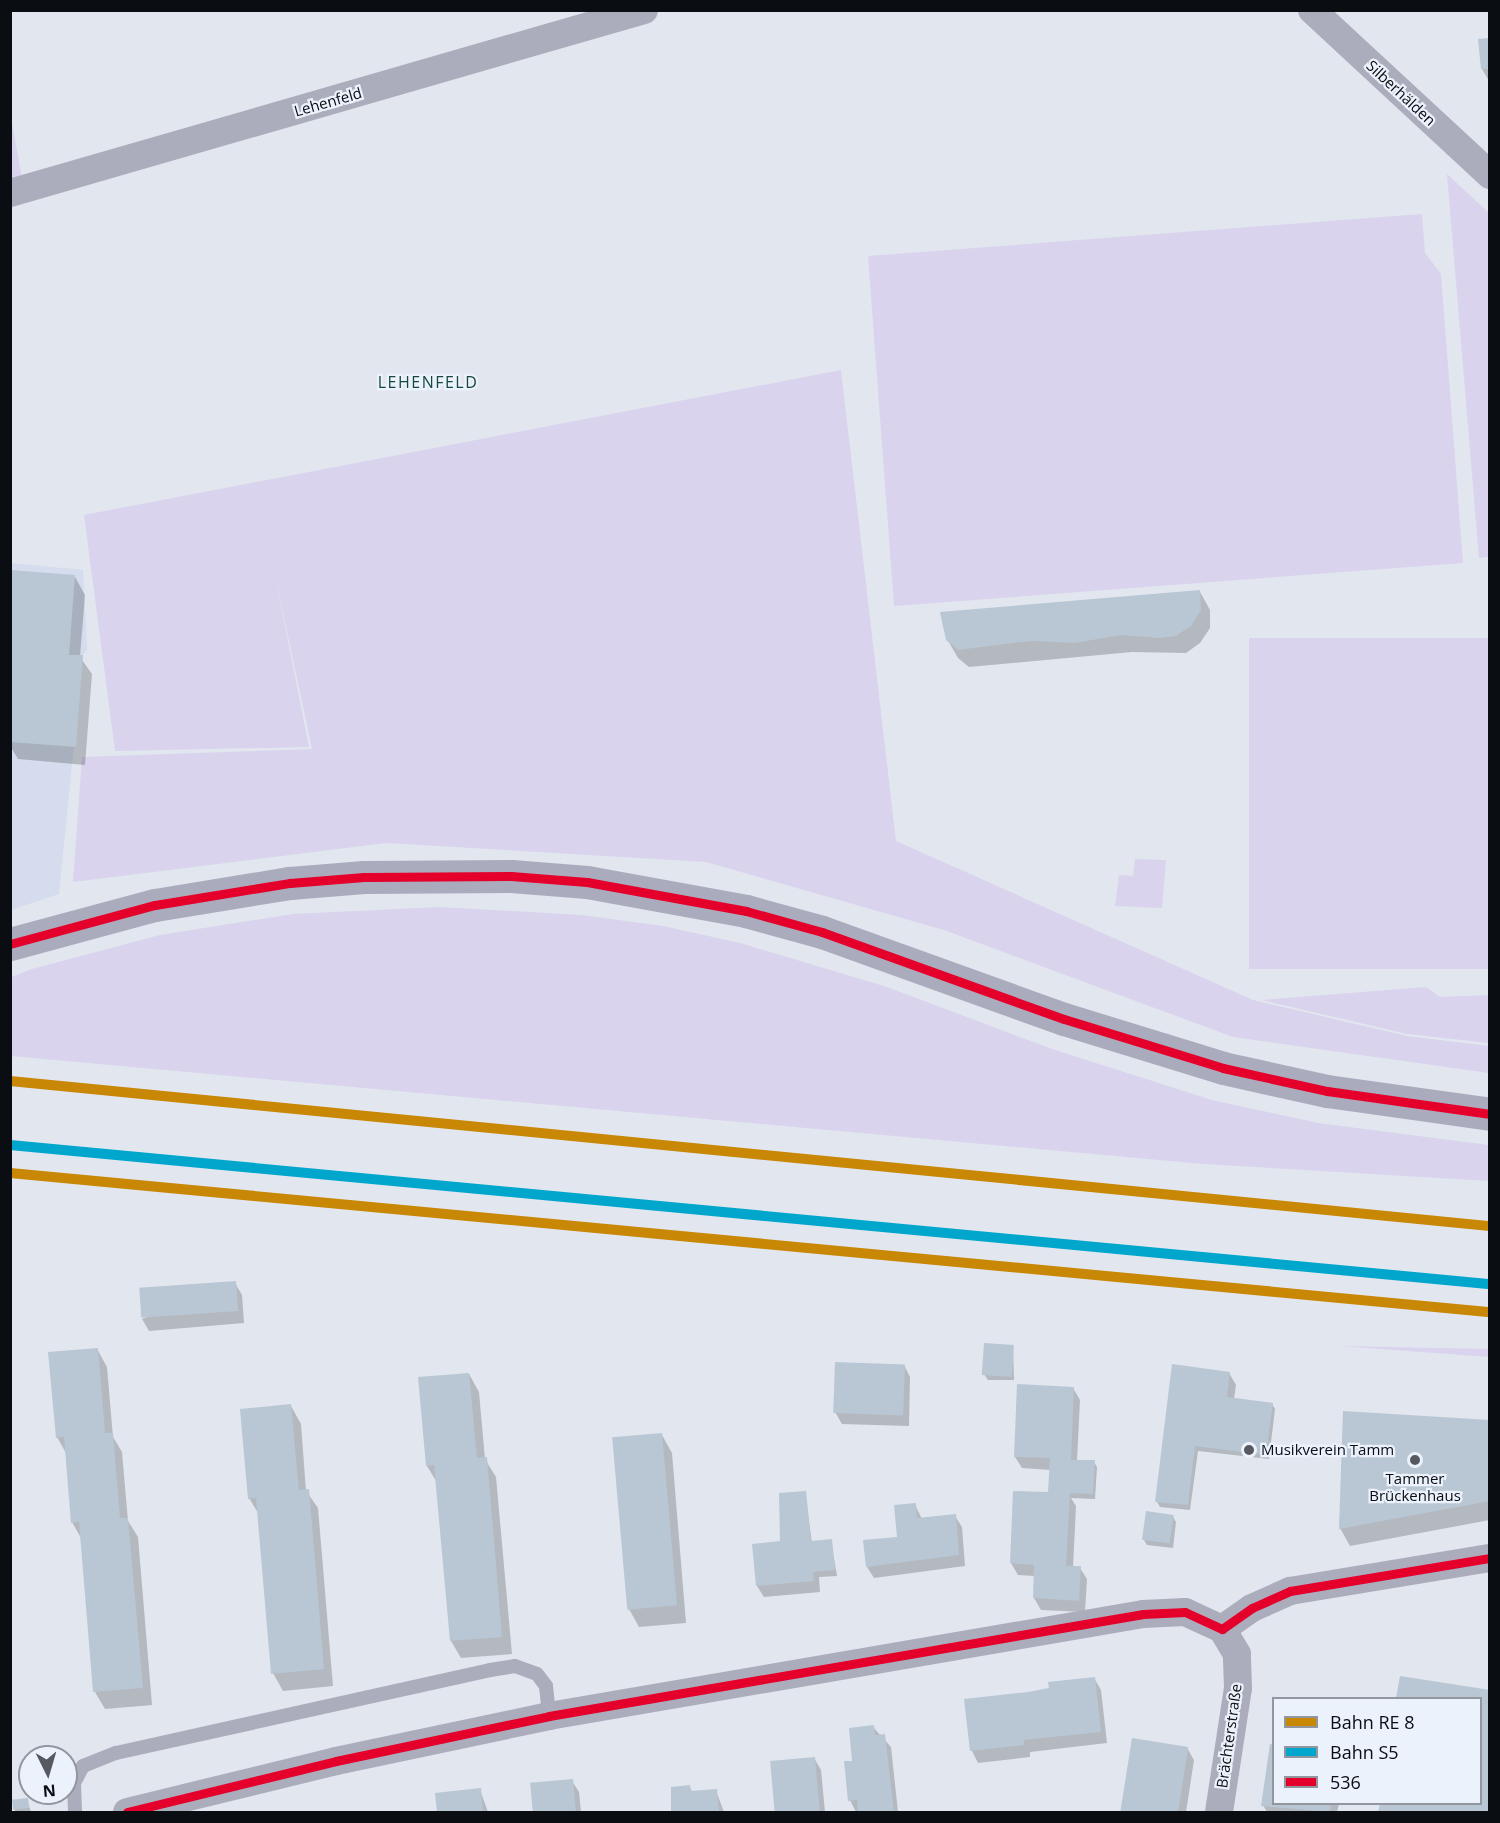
<!DOCTYPE html>
<meta charset="utf-8">
<style>
body{margin:0}
#map{position:relative;width:1500px;height:1823px;overflow:hidden;background:#e2e6ef;font-family:"Open Sans",sans-serif}
div>[style]{position:absolute}
[style*='--x']{left:calc(var(--x)*1px);top:calc(var(--y)*1px);width:calc(var(--w)*1px);rotate:calc(var(--a)*1deg)}
.built>*{inset:0;background:#d4dced}
.green>*{inset:0;background:#d9d3ee;transform-origin:0 0}
.shadow>*{inset:0;background:#0003}
.building>*{inset:0;background:#b9c6d4;transform-origin:0 0}
.lane>*{height:14px;margin:-7px;padding:0 7px;transform-origin:7px;border-radius:7px;background:#acadbc}
.street>*{height:28px;margin:-14px;padding:0 14px;transform-origin:14px;border-radius:14px;background:#acadbc}
.secondary>*{height:33px;margin:-16.5px;padding:0 16.5px;transform-origin:16.5px;border-radius:16.5px;background:#aaacbd}
.bus-1>*{height:9px;margin:-4.5px;padding:0 4.5px;transform-origin:4.5px;border-radius:4.5px;background:#e4002b}
.rail-1>*{height:10px;margin:-5px;padding:0 5px;transform-origin:5px;border-radius:5px;background:#c88704}
.rail-2>*{height:10px;margin:-5px;padding:0 5px;transform-origin:5px;border-radius:5px;background:#01a6cc}
.dots>*{width:16px;height:16px;translate:-50% -50%;box-sizing:border-box;border:3px solid #ecf2fc;border-radius:50%}
span{translate:-50% -50%;white-space:nowrap;text-align:center;line-height:1.15;-webkit-text-stroke:4.5px #ecf2fc;paint-order:stroke}
.street-label{font-size:15px;color:#0a0d12}
.poi-label{font-size:15px;color:#0a0d12}
.left{translate:0 -50%;text-align:left}
.neighbourhood-label{font-size:16px;color:#16493a;letter-spacing:1.5px}
.frame{position:absolute;inset:0;border:12px solid #0a0d12;pointer-events:none}
.legend{position:absolute;left:1272px;top:1697px;width:210px;height:108px;box-sizing:border-box;background:#ecf2fc;border:2px solid #92969e;margin:0;padding:8px 10px;list-style:none;font-size:18px;color:#0a0d12}
.legend li{display:flex;align-items:center;gap:12px;height:30px}
.legend b{width:30px;border:2px solid #92969e}
.north{position:absolute;left:18px;top:1745px;width:60px;height:60px;box-sizing:border-box;background:#ecf2fc;border:2px solid #92969e;border-radius:50%;rotate:175deg;font-size:16px;font-weight:700;line-height:24px;text-align:center;color:#0a0d12}
.north::after{content:'';display:block;margin:auto;width:21px;height:27px;background:#56595f;clip-path:polygon(50% 0,100% 100%,50% 72%,0 100%)}
</style>
<div id="map">
<div class="built">
<i style="clip-path:polygon(10px 563px,83px 570px,87px 649px,83px 655px,59px 894px,11px 910px)"></i>
</div>
<div class="green">
<i style="clip-path:polygon(10px 112px,24px 189px,10px 192px)"></i>
<i style="clip-path:polygon(1447px 174px,1489px 213px,1489px 557px,1479px 558px)"></i>
<i style="clip-path:polygon(1422px 214px,1425px 253px,1441px 274px,1463px 563px,894px 606px,868px 256px)"></i>
<i style="clip-path:polygon(841px 370px,896px 841px,1253px 1000px,1407px 1036px,1489px 1046px,1489px 1073px,1233px 1037px,944px 930px,706px 862px,386px 843px,73px 882px,82px 757px,312px 749px,274px 570px,309px 747px,115px 751px,84px 515px)"></i>
<i style="left:1489px;top:638px;width:331px;height:240px;rotate:90deg"></i>
<i style="clip-path:polygon(1135px 859px,1166px 860px,1162px 908px,1115px 906px,1119px 875px,1133px 876px)"></i>
<i style="clip-path:polygon(439px 907px,582px 915px,663px 926px,740px 943px,887px 987px,1052px 1049px,1212px 1100px,1318px 1123px,1489px 1145px,1489px 1181px,1203px 1164px,11px 1056px,11px 977px,32px 969px,160px 935px,293px 914px)"></i>
<i style="clip-path:polygon(1426px 987px,1440px 997px,1489px 995px,1489px 1043px,1407px 1034px,1262px 1000px)"></i>
<i style="clip-path:polygon(1339px 1346px,1489px 1349px,1489px 1357px,1422px 1352px)"></i>
</div>
<div class="shadow">
<i style="clip-path:polygon(1490px 39px,1490px 81px,1489px 81px,1482px 69px)"></i>
<i style="clip-path:polygon(75px 577px,85px 595px,80px 657px,92px 674px,85px 765px,18px 759px,10px 746px,10px 704px)"></i>
<i style="clip-path:polygon(1200px 592px,1210px 610px,1210px 628px,1200px 643px,1186px 653px,1132px 652px,969px 667px,958px 658px,947px 639px)"></i>
<i style="clip-path:polygon(235px 1283px,242px 1295px,244px 1323px,149px 1331px,142px 1319px)"></i>
<i style="clip-path:polygon(1013px 1346px,1014px 1380px,988px 1380px,984px 1374px)"></i>
<i style="clip-path:polygon(97px 1349px,107px 1367px,113px 1437px,122px 1452px,128px 1521px,138px 1537px,152px 1705px,105px 1709px,95px 1692px,81px 1538px,72px 1522px,66px 1453px,57px 1437px)"></i>
<i style="clip-path:polygon(904px 1365px,910px 1377px,909px 1426px,842px 1424px,835px 1412px)"></i>
<i style="clip-path:polygon(1229px 1373px,1236px 1385px,1234px 1399px,1272px 1404px,1275px 1409px,1269px 1459px,1198px 1451px,1190px 1510px,1160px 1507px,1157px 1502px)"></i>
<i style="clip-path:polygon(469px 1374px,479px 1392px,485px 1459px,496px 1477px,512px 1654px,461px 1658px,451px 1641px,438px 1484px,427px 1466px)"></i>
<i style="clip-path:polygon(1073px 1388px,1080px 1400px,1077px 1461px,1094px 1462px,1097px 1467px,1095px 1499px,1071px 1498px,1076px 1506px,1073px 1568px,1080px 1568px,1087px 1579px,1085px 1612px,1041px 1610px,1034px 1598px,1035px 1576px,1018px 1575px,1011px 1563px,1051px 1494px,1051px 1470px,1022px 1468px,1015px 1457px)"></i>
<i style="clip-path:polygon(291px 1406px,301px 1424px,306px 1491px,318px 1508px,333px 1686px,283px 1691px,273px 1673px,260px 1516px,249px 1498px)"></i>
<i style="clip-path:polygon(1490px 1421px,1490px 1520px,1350px 1546px,1340px 1528px)"></i>
<i style="clip-path:polygon(662px 1435px,672px 1453px,686px 1623px,639px 1627px,629px 1609px,614px 1439px)"></i>
<i style="clip-path:polygon(805px 1492px,812px 1543px,831px 1541px,837px 1576px,819px 1577px,820px 1592px,764px 1597px,757px 1586px)"></i>
<i style="clip-path:polygon(915px 1505px,922px 1519px,955px 1516px,962px 1527px,965px 1566px,874px 1578px,867px 1567px,899px 1539px)"></i>
<i style="clip-path:polygon(1173px 1517px,1176px 1522px,1173px 1548px,1147px 1545px,1144px 1540px)"></i>
<i style="clip-path:polygon(1094px 1678px,1101px 1690px,1107px 1743px,1030px 1752px,1030px 1757px,978px 1763px,972px 1751px,966px 1701px,1028px 1694px)"></i>
<i style="clip-path:polygon(1401px 1678px,1490px 1691px,1490px 1812px,1380px 1812px,1381px 1804px,1480px 1804px,1480px 1698px,1398px 1698px)"></i>
<i style="clip-path:polygon(873px 1727px,891px 1747px,898px 1812px,856px 1812px,850px 1800px,854px 1762px)"></i>
<i style="clip-path:polygon(1133px 1740px,1187px 1748px,1194px 1760px,1186px 1812px,1122px 1812px)"></i>
<i style="clip-path:polygon(814px 1758px,821px 1770px,825px 1812px,776px 1812px,772px 1762px)"></i>
<i style="clip-path:polygon(572px 1781px,579px 1792px,581px 1812px,534px 1812px,532px 1784px)"></i>
<i style="clip-path:polygon(689px 1786px,693px 1793px,716px 1791px,724px 1812px,673px 1812px,673px 1788px)"></i>
<i style="clip-path:polygon(480px 1790px,488px 1812px,439px 1812px,437px 1794px)"></i>
<i style="clip-path:polygon(27px 1800px,31px 1812px,16px 1812px,14px 1809px)"></i>
<i style="clip-path:polygon(1274px 1804px,1339px 1804px,1337px 1812px,1267px 1812px,1263px 1805px)"></i>
</div>
<div class="building">
<i style="clip-path:polygon(1490px 38px,1490px 69px,1481px 69px,1478px 39px)"></i>
<i style="clip-path:polygon(10px 570px,75px 575px,69px 655px,83px 655px,76px 747px,10px 742px)"></i>
<i style="clip-path:polygon(1200px 590px,1201px 610px,1191px 626px,1176px 636px,1159px 638px,1121px 635px,1075px 643px,1031px 641px,958px 650px,946px 640px,940px 612px)"></i>
<i style="left:236px;top:1281px;width:30px;height:97px;rotate:86deg"></i>
<i style="left:984px;top:1343px;width:30px;height:32px;rotate:4deg"></i>
<i style="clip-path:polygon(98px 1348px,105px 1433px,113px 1433px,120px 1518px,128px 1518px,143px 1688px,93px 1692px,79px 1522px,71px 1523px,64px 1437px,56px 1438px,48px 1352px)"></i>
<i style="left:835px;top:1362px;width:70px;height:51px;rotate:2deg"></i>
<i style="clip-path:polygon(1172px 1364px,1230px 1372px,1227px 1397px,1273px 1403px,1266px 1455px,1195px 1446px,1188px 1505px,1155px 1502px)"></i>
<i style="clip-path:polygon(469px 1373px,477px 1458px,487px 1457px,502px 1637px,450px 1641px,434px 1465px,426px 1466px,418px 1377px)"></i>
<i style="clip-path:polygon(1017px 1384px,1074px 1387px,1071px 1460px,1095px 1460px,1093px 1494px,1070px 1493px,1066px 1566px,1081px 1566px,1079px 1601px,1033px 1598px,1034px 1565px,1010px 1563px,1013px 1491px,1048px 1492px,1050px 1458px,1014px 1457px)"></i>
<i style="clip-path:polygon(291px 1404px,299px 1490px,309px 1489px,324px 1669px,271px 1674px,256px 1498px,248px 1499px,240px 1409px)"></i>
<i style="clip-path:polygon(1343px 1411px,1490px 1420px,1490px 1501px,1339px 1529px)"></i>
<i style="left:662px;top:1433px;width:173px;height:50px;rotate:85deg"></i>
<i style="clip-path:polygon(806px 1491px,811px 1541px,832px 1539px,835px 1570px,813px 1572px,814px 1581px,756px 1586px,752px 1544px,780px 1541px,779px 1493px)"></i>
<i style="clip-path:polygon(916px 1503px,917px 1518px,956px 1514px,959px 1555px,866px 1567px,863px 1540px,897px 1537px,894px 1505px)"></i>
<i style="left:1146px;top:1511px;width:28px;height:29px;rotate:8deg"></i>
<i style="clip-path:polygon(1400px 1676px,1490px 1690px,1490px 1812px,1378px 1812px,1380px 1804px,1480px 1804px,1480px 1698px,1396px 1698px)"></i>
<i style="clip-path:polygon(1095px 1677px,1101px 1732px,1024px 1740px,1024px 1745px,970px 1751px,964px 1699px,1028px 1692px,1049px 1688px,1048px 1682px)"></i>
<i style="clip-path:polygon(874px 1725px,875px 1735px,885px 1734px,894px 1812px,858px 1812px,857px 1800px,848px 1801px,844px 1761px,852px 1761px,849px 1728px)"></i>
<i style="left:1132px;top:1738px;width:57px;height:75px;rotate:9deg"></i>
<i style="clip-path:polygon(1270px 1744px,1274px 1745px,1274px 1804px,1331px 1804px,1330px 1812px,1261px 1806px)"></i>
<i style="left:815px;top:1757px;width:55px;height:45px;rotate:85deg"></i>
<i style="left:573px;top:1779px;width:33px;height:43px;rotate:85deg"></i>
<i style="clip-path:polygon(690px 1785px,691px 1791px,717px 1789px,719px 1812px,671px 1812px,671px 1787px)"></i>
<i style="clip-path:polygon(481px 1788px,483px 1812px,437px 1812px,435px 1793px)"></i>
<i style="left:28px;top:1798px;width:10px;height:16px;rotate:84deg"></i>
</div>
<div class="lane">
<i style="--x:75;--y:1812;--w:29;--a:-92"></i>
<i style="--x:74;--y:1783;--w:19;--a:-62"></i>
<i style="--x:83;--y:1766;--w:35;--a:-22"></i>
<i style="--x:116;--y:1753;--w:383;--a:-12.5"></i>
<i style="--x:490;--y:1670;--w:25;--a:-9"></i>
<i style="--x:515;--y:1666;--w:23;--a:20"></i>
<i style="--x:537;--y:1674;--w:15;--a:53"></i>
<i style="--x:546;--y:1686;--w:30;--a:84"></i>
</div>
<div class="street">
<i style="--x:1312;--y:10;--w:243;--a:42.8"></i>
<i style="--x:10;--y:193;--w:660;--a:-16.1"></i>
<i style="--x:127;--y:1812;--w:215;--a:-13.7"></i>
<i style="--x:336;--y:1761;--w:218;--a:-11.9"></i>
<i style="--x:549;--y:1716;--w:603;--a:-9.74"></i>
<i style="--x:1143;--y:1614;--w:42;--a:-2.7"></i>
<i style="--x:1185;--y:1612;--w:41;--a:24.7"></i>
<i style="--x:1222;--y:1629;--w:37;--a:-35"></i>
<i style="--x:1252;--y:1608;--w:42;--a:-24.1"></i>
<i style="--x:1290;--y:1591;--w:203;--a:-9.4"></i>
<i style="--x:1219;--y:1812;--w:125;--a:-81.3"></i>
<i style="--x:1238;--y:1688;--w:34;--a:-92"></i>
<i style="--x:1237;--y:1654;--w:29;--a:-121"></i>
</div>
<div class="secondary">
<i style="--x:10;--y:944;--w:150;--a:-15.1"></i>
<i style="--x:155;--y:905;--w:137;--a:-9.3"></i>
<i style="--x:290;--y:883;--w:74;--a:-4.6"></i>
<i style="--x:364;--y:877;--w:147;--a:-0.4"></i>
<i style="--x:511;--y:876;--w:76;--a:4.5"></i>
<i style="--x:587;--y:882;--w:162;--a:10.3"></i>
<i style="--x:746;--y:911;--w:79;--a:15.4"></i>
<i style="--x:822;--y:932;--w:257;--a:19.8"></i>
<i style="--x:1064;--y:1019;--w:166;--a:17.1"></i>
<i style="--x:1223;--y:1068;--w:107;--a:12.5"></i>
<i style="--x:1327;--y:1091;--w:165;--a:8"></i>
</div>
<div class="bus-1">
<i style="--x:10;--y:944;--w:150;--a:-15.1"></i>
<i style="--x:155;--y:905;--w:137;--a:-9.3"></i>
<i style="--x:290;--y:883;--w:74;--a:-4.6"></i>
<i style="--x:364;--y:877;--w:147;--a:-0.4"></i>
<i style="--x:511;--y:876;--w:76;--a:4.5"></i>
<i style="--x:587;--y:882;--w:162;--a:10.3"></i>
<i style="--x:746;--y:911;--w:79;--a:15.4"></i>
<i style="--x:822;--y:932;--w:257;--a:19.8"></i>
<i style="--x:1064;--y:1019;--w:166;--a:17.1"></i>
<i style="--x:1223;--y:1068;--w:107;--a:12.5"></i>
<i style="--x:1327;--y:1091;--w:165;--a:8"></i>
<i style="--x:127;--y:1812;--w:215;--a:-13.7"></i>
<i style="--x:336;--y:1761;--w:218;--a:-11.9"></i>
<i style="--x:549;--y:1716;--w:603;--a:-9.74"></i>
<i style="--x:1143;--y:1614;--w:42;--a:-2.7"></i>
<i style="--x:1185;--y:1612;--w:41;--a:24.7"></i>
<i style="--x:1222;--y:1629;--w:37;--a:-35"></i>
<i style="--x:1252;--y:1608;--w:42;--a:-24.1"></i>
<i style="--x:1290;--y:1591;--w:203;--a:-9.4"></i>
</div>
<div class="rail-1">
<i style="--x:10;--y:1081;--w:1487;--a:5.6"></i>
<i style="--x:10;--y:1173;--w:1487;--a:5.37"></i>
</div>
<div class="rail-2">
<i style="--x:10;--y:1145;--w:1487;--a:5.37"></i>
</div>
<div class="dots">
<i style="left:1249px;top:1450px;background:#56595f"></i>
<i style="left:1415px;top:1460px;background:#56595f"></i>
</div>
<div class="street-label">
<span style="left:1401px;top:93px;rotate:43deg">Silberhälden</span>
<span style="left:328px;top:102px;rotate:-16deg">Lehenfeld</span>
<span style="left:1229px;top:1736px;rotate:-82deg">Brächterstraße</span>
</div>
<div class="poi-label">
<span class="left" style="left:1261px;top:1450px">Musikverein Tamm</span>
<span style="left:1415px;top:1487px">Tammer<br>Brückenhaus</span>
</div>
<div class="neighbourhood-label">
<span style="left:428px;top:382px">LEHENFELD</span>
</div>
<div class="frame"></div>
<ul class="legend">
<li><b style="height:8px;background:#c88704"></b>Bahn RE 8</li>
<li><b style="height:8px;background:#01a6cc"></b>Bahn S5</li>
<li><b style="height:8px;background:#e4002b"></b>536</li>
</ul>
<div class="north">N</div>
</div>
